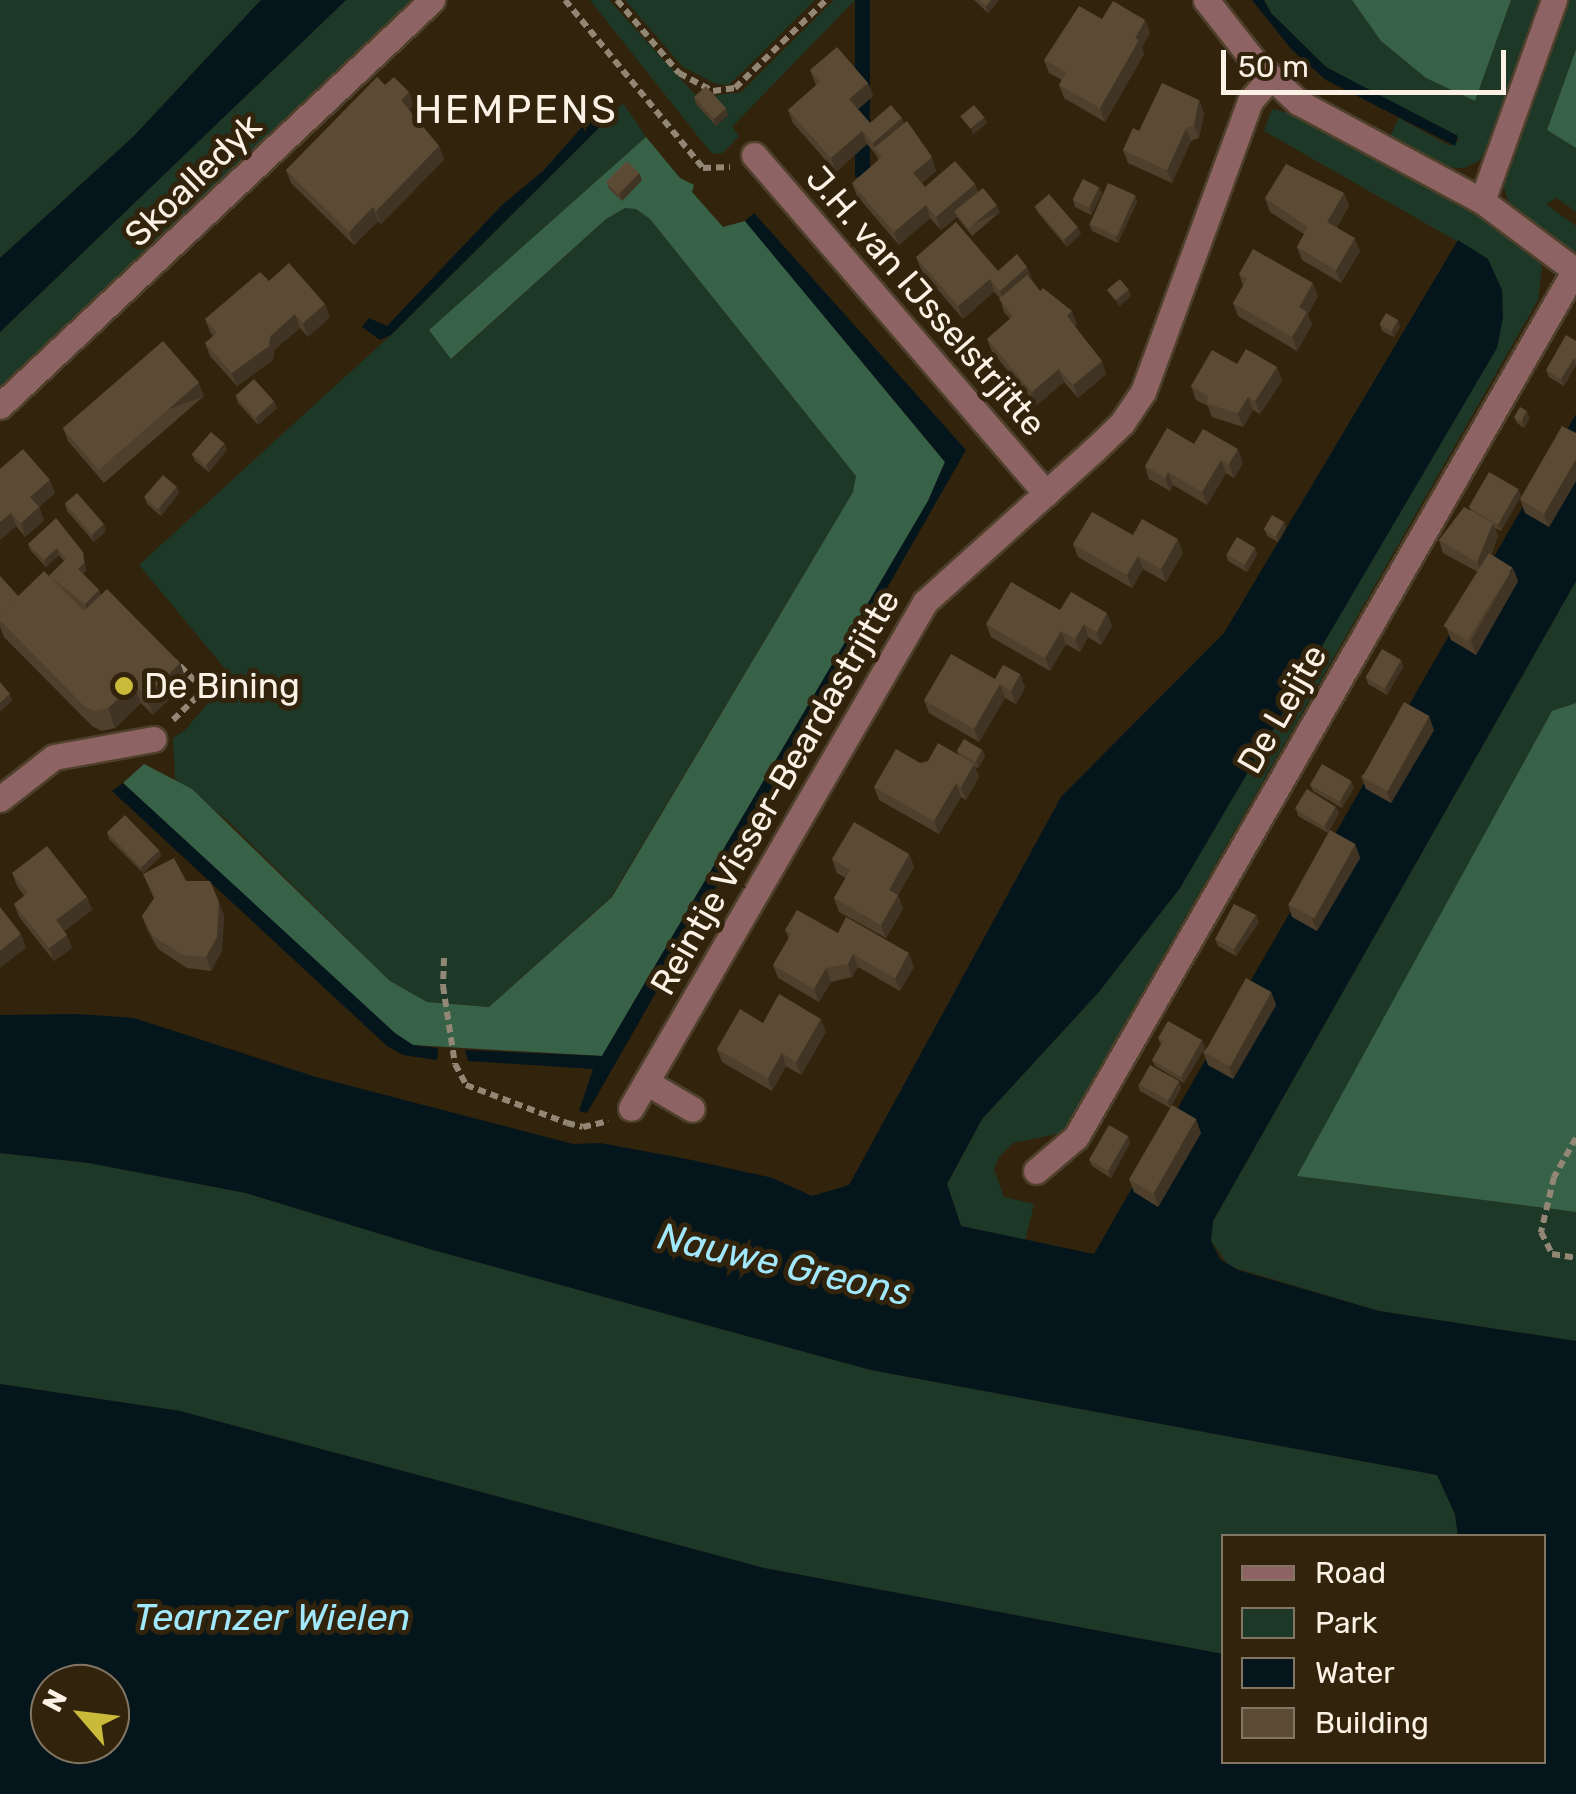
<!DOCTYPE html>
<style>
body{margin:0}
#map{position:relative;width:1576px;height:1794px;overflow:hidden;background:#32230d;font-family:Rubik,sans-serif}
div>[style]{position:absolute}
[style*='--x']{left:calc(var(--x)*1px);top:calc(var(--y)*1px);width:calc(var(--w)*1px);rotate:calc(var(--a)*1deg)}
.green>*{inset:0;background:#1e3827}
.forest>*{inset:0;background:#386247}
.water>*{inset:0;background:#04161b;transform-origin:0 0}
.path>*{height:6px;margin-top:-3px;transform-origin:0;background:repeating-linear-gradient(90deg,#928674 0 8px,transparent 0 13px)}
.roads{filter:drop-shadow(2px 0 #4e402b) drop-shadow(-2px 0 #4e402b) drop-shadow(0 2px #4e402b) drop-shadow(0 -2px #4e402b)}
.minor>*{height:25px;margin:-12.5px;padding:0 12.5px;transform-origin:12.5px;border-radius:12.5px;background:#8e6363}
.wall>*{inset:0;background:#4f402d}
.shaded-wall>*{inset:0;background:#403424;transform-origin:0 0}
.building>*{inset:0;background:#5c4b34;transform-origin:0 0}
.dots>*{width:28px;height:28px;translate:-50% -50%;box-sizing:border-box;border:5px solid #32230d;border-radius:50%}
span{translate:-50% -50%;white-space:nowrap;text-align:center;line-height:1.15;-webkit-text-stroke:10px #32230d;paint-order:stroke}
.street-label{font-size:35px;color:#fbf1e4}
.poi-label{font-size:35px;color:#fbf1e4}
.left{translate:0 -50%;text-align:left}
.water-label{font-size:38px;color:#a1e8fd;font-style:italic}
.quarter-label{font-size:40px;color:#fbf1e4;letter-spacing:2.5px}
.legend{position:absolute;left:1221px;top:1534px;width:325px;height:230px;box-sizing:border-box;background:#32230d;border:2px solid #827563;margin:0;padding:12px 18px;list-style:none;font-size:30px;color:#fbf1e4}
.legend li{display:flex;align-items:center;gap:20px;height:50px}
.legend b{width:50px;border:2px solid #827563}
.north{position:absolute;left:30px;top:1664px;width:100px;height:100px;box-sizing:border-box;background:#32230d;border:2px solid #827563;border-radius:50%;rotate:298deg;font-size:28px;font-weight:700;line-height:40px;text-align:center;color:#fbf1e4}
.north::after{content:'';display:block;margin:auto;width:35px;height:45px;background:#caba3a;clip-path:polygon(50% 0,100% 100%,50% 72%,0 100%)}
.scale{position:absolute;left:1221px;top:50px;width:285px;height:45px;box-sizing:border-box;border:5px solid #fbf1e4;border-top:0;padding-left:12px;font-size:30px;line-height:35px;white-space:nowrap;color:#fbf1e4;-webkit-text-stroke:8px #32230d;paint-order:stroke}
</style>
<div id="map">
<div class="green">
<i style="clip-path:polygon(0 0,261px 0,134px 136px,0 258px)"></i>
<i style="clip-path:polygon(346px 0,413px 0,0 391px,0 332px)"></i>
<i style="clip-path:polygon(590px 0,609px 0,700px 100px,696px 104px,716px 126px,729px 115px,712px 96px,741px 92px,834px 0,855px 0,732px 127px,739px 136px,723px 153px,712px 154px)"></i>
<i style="clip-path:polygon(625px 0,815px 0,729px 85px,716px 84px,683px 67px)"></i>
<i style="clip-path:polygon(1264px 0,1352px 0,1381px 41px,1426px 78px,1475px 101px,1511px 0,1541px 0,1488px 150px,1479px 161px,1464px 168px,1442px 167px,1388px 140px,1399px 118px,1450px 146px,1459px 140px,1326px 67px,1271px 13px)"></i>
<i style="clip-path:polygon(1565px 0,1576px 0,1576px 49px,1547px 130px,1576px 148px,1576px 212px,1557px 198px,1546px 204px,1576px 226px,1576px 259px,1525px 220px,1509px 203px,1503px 184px)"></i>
<i style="clip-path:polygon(623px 103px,646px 137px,429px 330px,452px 359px,606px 219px,625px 208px,636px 209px,650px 219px,856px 476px,853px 492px,611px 897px,489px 1007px,427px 1002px,390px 981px,228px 821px,175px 779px,173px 738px,185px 730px,231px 676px,139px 565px,391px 335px)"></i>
<i style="clip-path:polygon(1272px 109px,1294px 114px,1484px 216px,1536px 255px,1542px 268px,1538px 300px,1062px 1133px,1013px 1143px,999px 1157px,994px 1169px,1004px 1197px,1034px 1204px,1025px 1241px,961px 1226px,947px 1184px,982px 1119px,1098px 993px,1180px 888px,1488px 259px,1264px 131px)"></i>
<i style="clip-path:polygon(1576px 581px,1576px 703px,1552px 711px,1298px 1176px,1576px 1212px,1576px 1341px,1379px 1311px,1229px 1266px,1211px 1241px,1213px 1221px)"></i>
<i style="clip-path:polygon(0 1153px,89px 1163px,246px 1193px,433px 1250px,871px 1370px,1437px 1475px,1455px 1514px,1458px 1536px,1224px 1536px,1223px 1654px,764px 1568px,180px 1411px,0 1384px)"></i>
</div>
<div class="forest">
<i style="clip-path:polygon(1352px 0,1511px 0,1475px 101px,1426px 78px,1381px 41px)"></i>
<i style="clip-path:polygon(1576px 49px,1576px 148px,1547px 130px)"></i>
<i style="clip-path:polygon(646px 137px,680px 178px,694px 185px,692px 192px,723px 227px,745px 221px,945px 462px,928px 501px,602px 1056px,413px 1045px,395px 1034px,123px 783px,144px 764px,192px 789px,390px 981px,427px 1002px,489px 1007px,612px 897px,853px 492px,856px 476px,650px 219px,636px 209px,625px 208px,606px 219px,451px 359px,429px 330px)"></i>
<i style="clip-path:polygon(1576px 703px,1576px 1212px,1297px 1176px,1552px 711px)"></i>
</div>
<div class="water">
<i style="clip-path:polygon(261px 0,346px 0,0 332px,0 258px,134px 136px)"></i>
<i style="left:855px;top:0;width:15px;height:177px"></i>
<i style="clip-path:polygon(1252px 0,1264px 0,1271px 13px,1326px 67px,1458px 136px,1455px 146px,1326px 80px,1292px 50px)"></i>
<i style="clip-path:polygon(606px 100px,614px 113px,391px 335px,380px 340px,362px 327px,369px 318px,387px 326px,502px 205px,543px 171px)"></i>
<i style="clip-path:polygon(754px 213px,966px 450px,587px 1113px,579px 1111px,593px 1069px,468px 1061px,465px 1050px,602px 1056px,928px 501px,945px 462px,745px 221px)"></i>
<i style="clip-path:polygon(evenodd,1458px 240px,1488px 259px,1502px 290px,1503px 317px,1497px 348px,1180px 888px,1098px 993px,982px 1119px,947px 1184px,961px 1226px,1094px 1254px,1576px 414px,1576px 581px,1213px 1221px,1211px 1241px,1220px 1259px,1238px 1270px,1379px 1311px,1576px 1341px,1576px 1794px,0 1794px,0 1384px,180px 1411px,764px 1568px,1223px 1654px,1224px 1762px,1544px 1762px,1544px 1536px,1458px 1536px,1455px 1514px,1437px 1475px,871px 1370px,433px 1250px,246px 1193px,89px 1163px,0 1153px,0 1015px,78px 1014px,134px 1018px,316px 1077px,573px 1144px,600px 1143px,687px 1159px,773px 1178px,812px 1196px,849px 1185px,1061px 797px,1224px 633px,1458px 240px,50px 1684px,110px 1684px,110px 1744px,50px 1744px,50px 1684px)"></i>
<i style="clip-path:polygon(123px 783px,395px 1033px,413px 1045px,438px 1048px,437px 1060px,403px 1055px,387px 1046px,112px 791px)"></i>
</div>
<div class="path">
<i style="--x:565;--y:0;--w:217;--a:50.6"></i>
<i style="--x:703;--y:168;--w:27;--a:-2"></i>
<i style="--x:617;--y:0;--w:96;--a:49.7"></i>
<i style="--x:679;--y:73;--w:38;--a:28"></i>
<i style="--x:713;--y:91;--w:22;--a:-8"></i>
<i style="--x:735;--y:88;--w:127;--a:-44"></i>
<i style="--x:173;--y:720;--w:43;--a:-44.1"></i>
<i style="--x:204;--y:690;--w:40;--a:-135"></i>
<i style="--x:444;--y:958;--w:28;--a:92"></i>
<i style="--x:443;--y:986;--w:79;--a:81.3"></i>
<i style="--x:455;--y:1064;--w:24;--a:62"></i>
<i style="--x:466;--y:1085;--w:108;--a:20.6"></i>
<i style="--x:567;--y:1123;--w:16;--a:14"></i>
<i style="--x:583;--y:1127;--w:26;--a:-13"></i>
<i style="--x:1576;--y:1138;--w:45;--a:119.4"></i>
<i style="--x:1554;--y:1177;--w:57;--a:103.3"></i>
<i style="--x:1541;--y:1232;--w:25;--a:63"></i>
<i style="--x:1552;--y:1254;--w:24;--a:9"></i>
</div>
<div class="roads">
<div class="minor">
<i style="--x:1206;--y:0;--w:76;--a:51.9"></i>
<i style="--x:1253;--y:60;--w:62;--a:43"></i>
<i style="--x:1298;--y:102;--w:209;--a:28.3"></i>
<i style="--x:1482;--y:201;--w:117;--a:36.7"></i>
<i style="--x:754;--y:155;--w:447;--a:49.2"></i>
<i style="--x:1482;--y:201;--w:214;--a:-70.3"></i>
<i style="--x:0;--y:406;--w:593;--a:-43.22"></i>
<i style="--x:0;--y:799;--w:68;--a:-37.9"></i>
<i style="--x:54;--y:757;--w:101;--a:-10.3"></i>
<i style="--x:646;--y:1082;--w:53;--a:30.4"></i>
<i style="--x:631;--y:1108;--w:585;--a:-59.84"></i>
<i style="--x:925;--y:602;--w:227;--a:-42"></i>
<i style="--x:1094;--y:450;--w:39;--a:-44"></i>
<i style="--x:1122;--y:423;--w:37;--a:-56"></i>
<i style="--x:1143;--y:392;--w:310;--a:-69.8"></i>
<i style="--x:1250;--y:101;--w:30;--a:-49"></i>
<i style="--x:1036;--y:1171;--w:52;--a:-40.4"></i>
<i style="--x:1076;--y:1137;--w:1000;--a:-60.08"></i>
</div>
</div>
<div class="wall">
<i style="clip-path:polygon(974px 0,999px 0,988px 13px)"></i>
<i style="clip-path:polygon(1102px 19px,1145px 20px,1150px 33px,1142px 47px,1144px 54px,1105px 122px,1064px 98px,1059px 85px,1062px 80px,1049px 73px,1044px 60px)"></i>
<i style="clip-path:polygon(810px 70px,868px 83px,873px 96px,858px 109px,870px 123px,904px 123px,936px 171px,922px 183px,925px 187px,975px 184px,978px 192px,1000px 212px,972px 236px,957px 217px,941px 230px,930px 218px,899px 245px,857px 196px,852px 183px,878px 161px,877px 156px,867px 144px,836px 172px,793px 123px,788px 110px,816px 85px)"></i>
<i style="clip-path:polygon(385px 85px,409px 92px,414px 105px,409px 110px,439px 146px,444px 160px,381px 224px,378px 221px,354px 245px,291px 183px,286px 170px)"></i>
<i style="clip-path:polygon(694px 97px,726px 108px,728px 115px,716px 126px,696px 104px)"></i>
<i style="clip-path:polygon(1199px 100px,1204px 114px,1199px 138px,1191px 141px,1172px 183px,1128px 163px,1123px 150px,1139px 131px)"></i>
<i style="clip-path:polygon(639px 173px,642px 180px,622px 201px,609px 189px,607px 183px)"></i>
<i style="clip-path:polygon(1099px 187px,1102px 193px,1091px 215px,1075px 207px,1073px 200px)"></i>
<i style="clip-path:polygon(1344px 193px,1349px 206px,1337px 227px,1360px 251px,1341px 283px,1302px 260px,1297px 247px,1304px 234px,1270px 212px,1265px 198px)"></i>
<i style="clip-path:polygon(1135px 195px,1137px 202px,1118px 243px,1092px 231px,1089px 224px)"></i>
<i style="clip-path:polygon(1035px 207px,1081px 234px,1067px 247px,1038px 213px)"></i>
<i style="clip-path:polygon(916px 257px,998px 271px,1027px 267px,1032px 280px,1040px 291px,1077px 324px,1075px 326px,1106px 374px,1078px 398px,1064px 382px,1037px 405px,992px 352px,987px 339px,1010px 319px,1004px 312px,1000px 298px,994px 292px,963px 319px,921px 270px)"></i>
<i style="clip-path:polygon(1239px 274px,1318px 296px,1308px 314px,1312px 325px,1297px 351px,1238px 316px,1233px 303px,1243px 286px)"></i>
<i style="clip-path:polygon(269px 281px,330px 317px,308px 337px,300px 328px,274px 350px,273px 360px,237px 386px,210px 356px,205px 343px,213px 336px,210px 332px,205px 319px)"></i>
<i style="clip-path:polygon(1398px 320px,1400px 327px,1394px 337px,1382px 331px,1380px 324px)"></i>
<i style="clip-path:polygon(1576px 341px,1576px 365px,1564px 386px,1549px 377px,1546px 370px)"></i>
<i style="clip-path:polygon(1237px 364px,1277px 367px,1282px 381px,1260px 414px,1253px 410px,1243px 427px,1212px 417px,1208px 406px,1196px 400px,1191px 386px)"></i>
<i style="clip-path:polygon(204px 396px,104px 483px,68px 441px,63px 428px)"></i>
<i style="clip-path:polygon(236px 397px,277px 408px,258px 425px,238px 403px)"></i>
<i style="clip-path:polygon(1514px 417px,1530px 418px,1524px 428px,1517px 423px)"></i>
<i style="clip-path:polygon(1576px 433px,1576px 481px,1549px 527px,1525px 513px,1520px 499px)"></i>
<i style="clip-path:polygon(1194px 444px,1243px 463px,1234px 478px,1226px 473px,1207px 505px,1173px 485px,1170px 491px,1149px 479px,1145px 466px)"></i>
<i style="clip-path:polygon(227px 450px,209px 472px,195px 461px,192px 454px)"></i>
<i style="clip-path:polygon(0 469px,55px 493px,39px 507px,44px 520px,25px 537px,16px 526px,0 540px)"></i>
<i style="clip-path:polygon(177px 487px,179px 493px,161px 516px,147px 504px,145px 498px)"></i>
<i style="clip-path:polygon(1518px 489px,1521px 496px,1501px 531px,1495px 528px,1498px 536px,1491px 555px,1518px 581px,1476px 655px,1451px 640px,1446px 627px,1478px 572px,1443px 553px,1439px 540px,1469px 510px)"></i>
<i style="clip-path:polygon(65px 504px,106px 531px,94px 542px,67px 511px)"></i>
<i style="clip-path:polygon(1284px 522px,1286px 528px,1278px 542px,1267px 536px,1265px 530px)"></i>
<i style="clip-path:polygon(1133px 535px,1183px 553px,1166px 582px,1143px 569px,1132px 588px,1078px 557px,1073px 544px)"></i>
<i style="clip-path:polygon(28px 544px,83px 552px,86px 570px,83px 574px,99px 590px,101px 595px,180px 663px,187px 682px,153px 715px,141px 703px,115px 728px,101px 731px,92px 726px,4px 637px,0 626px,0 576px,18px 596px,49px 576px,64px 561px,59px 555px,46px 567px,30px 550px)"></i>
<i style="clip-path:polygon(1255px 548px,1257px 555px,1247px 572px,1228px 561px,1226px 554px)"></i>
<i style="clip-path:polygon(1060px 610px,1112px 626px,1101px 645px,1088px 637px,1080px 652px,1066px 644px,1050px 671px,991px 637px,986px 624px)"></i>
<i style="clip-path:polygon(1401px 660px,1403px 667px,1387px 695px,1368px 684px,1366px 678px)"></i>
<i style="clip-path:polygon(1020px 674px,1025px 688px,1016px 704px,1005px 698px,979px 742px,929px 713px,924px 700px,995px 679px)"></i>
<i style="clip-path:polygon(1434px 730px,1391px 803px,1366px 789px,1361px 776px)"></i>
<i style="clip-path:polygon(982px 750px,985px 757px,978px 768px,975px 767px,979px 777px,966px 800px,961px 797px,939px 834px,879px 800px,874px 787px,958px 754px,957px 751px)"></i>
<i style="clip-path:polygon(1351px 781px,1354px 788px,1342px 808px,1313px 791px,1310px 785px)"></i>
<i style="clip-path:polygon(1296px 809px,1339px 813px,1328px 833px,1298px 816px)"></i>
<i style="clip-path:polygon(107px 832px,159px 850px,161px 856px,143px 873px,109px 839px)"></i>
<i style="clip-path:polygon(1355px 844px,1360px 858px,1317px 931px,1292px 917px,1288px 904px)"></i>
<i style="clip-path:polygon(909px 854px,914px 867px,898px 895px,903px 909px,886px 938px,839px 912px,834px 898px,846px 878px,837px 873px,832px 859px)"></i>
<i style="clip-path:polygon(12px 873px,87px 897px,92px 910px,64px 931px,72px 948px,54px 961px,19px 917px,14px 904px,24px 896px,17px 886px)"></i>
<i style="clip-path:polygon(143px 874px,186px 881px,224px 915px,222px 951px,211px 971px,187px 968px,158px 949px,147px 929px,142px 916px,154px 899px)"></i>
<i style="clip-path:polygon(1259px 922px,1236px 956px,1218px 946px,1215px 939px)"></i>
<i style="clip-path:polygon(785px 930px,838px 933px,914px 967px,900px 991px,858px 967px,852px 977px,831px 982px,819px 1002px,778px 978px,773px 965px,789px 939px)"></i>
<i style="clip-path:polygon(1271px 992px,1276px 1005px,1233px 1079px,1208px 1065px,1203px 1051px)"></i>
<i style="clip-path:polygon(763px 1023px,826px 1032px,801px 1075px,786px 1066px,772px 1091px,722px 1062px,717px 1049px)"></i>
<i style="clip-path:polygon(1158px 1038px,1205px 1047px,1184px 1083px,1155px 1066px,1152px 1060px,1161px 1045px)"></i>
<i style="clip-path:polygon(1179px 1081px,1181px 1088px,1170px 1108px,1140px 1091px,1138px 1084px)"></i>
<i style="clip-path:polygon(1201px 1133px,1158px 1207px,1134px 1192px,1129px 1179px)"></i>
<i style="clip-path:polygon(1128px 1136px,1130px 1143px,1111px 1178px,1092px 1166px,1089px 1160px)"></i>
</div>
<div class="shaded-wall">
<i style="clip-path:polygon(991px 0,999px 0,988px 13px,986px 6px)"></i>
<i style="clip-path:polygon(1145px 20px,1150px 33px,1142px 47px,1144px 54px,1105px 122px,1100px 108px)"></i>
<i style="clip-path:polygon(868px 83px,873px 96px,854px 113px,849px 99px)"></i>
<i style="clip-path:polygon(409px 92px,414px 105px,406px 114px,401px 100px)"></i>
<i style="clip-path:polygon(1199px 100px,1204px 114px,1199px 138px,1194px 125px)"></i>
<i style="clip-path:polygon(726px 108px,728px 115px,716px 126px,714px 119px)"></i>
<i style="clip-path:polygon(984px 117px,987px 123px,973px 135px,971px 128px)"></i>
<i style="clip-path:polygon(902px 118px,907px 131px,875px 149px,873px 143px)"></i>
<i style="clip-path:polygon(1186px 128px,1191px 141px,1172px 183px,1167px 170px)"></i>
<i style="clip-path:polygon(862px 131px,867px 144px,836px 172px,831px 158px)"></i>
<i style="clip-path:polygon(439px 146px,444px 160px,381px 224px,376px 211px)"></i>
<i style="clip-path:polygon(932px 157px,936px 171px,918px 187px,913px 173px)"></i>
<i style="clip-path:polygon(639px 173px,642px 180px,622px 201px,620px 194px)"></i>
<i style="clip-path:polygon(975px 184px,979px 197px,955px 212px,957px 217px,941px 230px,936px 217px)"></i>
<i style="clip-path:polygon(1099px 187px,1102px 193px,1091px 215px,1089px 208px)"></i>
<i style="clip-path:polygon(1344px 193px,1349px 206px,1332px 235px,1327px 222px)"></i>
<i style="clip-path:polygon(1135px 195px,1137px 202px,1118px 243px,1115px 236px)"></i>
<i style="clip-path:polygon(926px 205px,930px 218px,899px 245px,894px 232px)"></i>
<i style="left:997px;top:205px;width:8px;height:37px;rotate:67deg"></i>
<i style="clip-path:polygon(373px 207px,378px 221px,354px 245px,349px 232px)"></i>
<i style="clip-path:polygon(1078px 227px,1081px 234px,1067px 247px,1064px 240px)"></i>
<i style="clip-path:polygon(1355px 238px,1360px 251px,1341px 283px,1336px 270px)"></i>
<i style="clip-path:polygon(1027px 267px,1032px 280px,1005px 304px,1000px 291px)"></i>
<i style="clip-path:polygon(990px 279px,994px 292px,963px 319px,958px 306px)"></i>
<i style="clip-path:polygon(1313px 283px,1318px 296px,1308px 314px,1312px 325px,1297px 351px,1292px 337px,1299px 307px)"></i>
<i style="clip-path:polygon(1129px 290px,1131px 296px,1119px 307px,1116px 300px)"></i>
<i style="clip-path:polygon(325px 304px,330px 317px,308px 337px,303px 323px)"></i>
<i style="clip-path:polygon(1072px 311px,1077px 324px,1072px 329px,1067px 316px)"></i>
<i style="clip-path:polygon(295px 314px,300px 328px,274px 350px,273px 360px,237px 386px,232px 373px)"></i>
<i style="clip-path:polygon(1398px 320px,1400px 327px,1394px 337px,1391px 331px)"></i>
<i style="clip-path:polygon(1574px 358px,1576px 365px,1564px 386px,1561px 379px)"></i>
<i style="clip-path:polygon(1102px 361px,1106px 374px,1078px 398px,1073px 385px)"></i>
<i style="clip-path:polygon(1277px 367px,1282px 381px,1260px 414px,1255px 401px)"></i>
<i style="clip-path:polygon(1059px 369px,1064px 382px,1037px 405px,1032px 392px)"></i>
<i style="left:199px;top:383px;width:14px;height:133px;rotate:69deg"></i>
<i style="clip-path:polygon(1248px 397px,1253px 410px,1243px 427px,1238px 413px)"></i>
<i style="clip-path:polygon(274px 401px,277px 408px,258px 425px,256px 418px)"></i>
<i style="clip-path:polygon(1527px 411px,1530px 418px,1524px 428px,1522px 421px)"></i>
<i style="clip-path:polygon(225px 444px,227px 450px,209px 472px,206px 465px)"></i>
<i style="clip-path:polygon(1238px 449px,1243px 463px,1234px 478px,1229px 464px)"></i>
<i style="clip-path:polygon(1576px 459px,1576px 481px,1549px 527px,1544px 514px)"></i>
<i style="clip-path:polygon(1221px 460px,1226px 473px,1207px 505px,1202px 492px)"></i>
<i style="clip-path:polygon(1168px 472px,1173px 485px,1170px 491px,1165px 478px)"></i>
<i style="clip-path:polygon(50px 480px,55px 493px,35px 510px,30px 497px)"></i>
<i style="clip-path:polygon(177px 487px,179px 493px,161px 516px,159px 509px)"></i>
<i style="clip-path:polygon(1518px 489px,1521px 496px,1501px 531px,1498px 525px)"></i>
<i style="clip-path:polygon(39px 507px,44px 520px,25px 537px,21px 523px)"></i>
<i style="clip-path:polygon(11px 513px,16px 526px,0 540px,0 522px)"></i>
<i style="clip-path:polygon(1284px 522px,1286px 528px,1278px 542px,1276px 536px)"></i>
<i style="clip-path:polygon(1493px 523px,1498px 536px,1482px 575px,1477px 562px)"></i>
<i style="clip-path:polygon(104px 524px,106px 531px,94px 542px,92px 535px)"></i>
<i style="clip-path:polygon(1178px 539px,1183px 553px,1166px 582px,1161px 569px)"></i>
<i style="clip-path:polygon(57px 548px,59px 555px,46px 567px,44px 560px)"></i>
<i style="clip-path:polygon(1255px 548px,1257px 555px,1247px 572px,1244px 565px)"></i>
<i style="clip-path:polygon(83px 552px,86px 570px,80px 576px,78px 569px)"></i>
<i style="clip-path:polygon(1138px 556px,1143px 569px,1132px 588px,1127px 575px)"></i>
<i style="clip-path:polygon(1513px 568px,1518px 581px,1476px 655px,1471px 641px)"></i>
<i style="clip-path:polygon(99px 590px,101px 597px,87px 611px,85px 604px)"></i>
<i style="clip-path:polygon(1107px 613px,1112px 626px,1101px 645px,1097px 632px)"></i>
<i style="clip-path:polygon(1084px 624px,1088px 637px,1080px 652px,1075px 639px)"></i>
<i style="clip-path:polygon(1061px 631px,1066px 644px,1050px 671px,1045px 658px)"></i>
<i style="clip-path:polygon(1401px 660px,1403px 667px,1387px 695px,1385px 689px)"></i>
<i style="clip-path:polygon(180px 663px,187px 682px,153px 715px,146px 696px)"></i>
<i style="clip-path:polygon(1020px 674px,1025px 688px,1016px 704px,1011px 691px)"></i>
<i style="clip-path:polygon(134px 684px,141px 703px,115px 728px,108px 708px)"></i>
<i style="clip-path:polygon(1000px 684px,1005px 698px,979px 742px,974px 729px)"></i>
<i style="clip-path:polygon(10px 694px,12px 701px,0 712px,0 703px)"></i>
<i style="clip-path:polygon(1429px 716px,1434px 730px,1391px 803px,1386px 790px)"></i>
<i style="clip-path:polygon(982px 750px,985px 757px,978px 768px,976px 762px)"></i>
<i style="clip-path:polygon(974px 764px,979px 777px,966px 800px,961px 787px)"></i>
<i style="clip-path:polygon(1351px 781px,1354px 788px,1342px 808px,1340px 802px)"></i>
<i style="clip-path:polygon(956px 783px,961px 797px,939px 834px,934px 821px)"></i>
<i style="clip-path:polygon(1336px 807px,1339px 813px,1328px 833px,1325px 826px)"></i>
<i style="clip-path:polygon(1355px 844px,1360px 858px,1317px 931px,1312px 918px)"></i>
<i style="clip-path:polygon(159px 850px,161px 856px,143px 873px,140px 867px)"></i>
<i style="clip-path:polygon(909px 854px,914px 867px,893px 903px,889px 890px)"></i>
<i style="clip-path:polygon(898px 895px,903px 909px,886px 938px,881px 925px)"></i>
<i style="clip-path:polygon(87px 897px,92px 910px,60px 934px,56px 920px)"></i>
<i style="clip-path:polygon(219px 902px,224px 915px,222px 951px,211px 971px,206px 957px)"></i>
<i style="clip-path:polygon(1256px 915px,1259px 922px,1236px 956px,1234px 949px)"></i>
<i style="clip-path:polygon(21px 934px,26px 948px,0 968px,0 951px)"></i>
<i style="clip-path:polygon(67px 935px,72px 948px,54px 961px,49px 948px)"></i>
<i style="clip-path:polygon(909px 953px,914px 967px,900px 991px,895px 978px)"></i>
<i style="clip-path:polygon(853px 954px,858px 967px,852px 977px,848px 964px)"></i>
<i style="clip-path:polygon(826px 968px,831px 982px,819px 1002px,814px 989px)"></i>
<i style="clip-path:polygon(1271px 992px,1276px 1005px,1233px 1079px,1228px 1065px)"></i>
<i style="clip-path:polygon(821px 1019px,826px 1032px,801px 1075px,796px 1062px)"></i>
<i style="clip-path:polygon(1202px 1040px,1205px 1047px,1184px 1083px,1181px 1077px)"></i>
<i style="clip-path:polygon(782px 1053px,786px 1066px,772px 1091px,768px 1078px)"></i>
<i style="clip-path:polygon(1179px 1081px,1181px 1088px,1170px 1108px,1168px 1101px)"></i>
<i style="clip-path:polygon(1196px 1119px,1201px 1133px,1158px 1207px,1154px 1193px)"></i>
<i style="clip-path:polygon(1128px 1136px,1130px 1143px,1111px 1178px,1108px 1171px)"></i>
</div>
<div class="building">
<i style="clip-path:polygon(979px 0,991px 0,986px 6px)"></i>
<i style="clip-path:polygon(1113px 1px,1145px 20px,1135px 38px,1139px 40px,1100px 108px,1059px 85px,1066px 72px,1044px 60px,1079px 6px,1102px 19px)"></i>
<i style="clip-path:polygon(837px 47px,868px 83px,849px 99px,870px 123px,891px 105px,902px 118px,873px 143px,862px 131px,831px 158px,788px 110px,820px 82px,810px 70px)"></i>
<i style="clip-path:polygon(377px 77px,385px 85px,394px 77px,409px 92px,401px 100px,439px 146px,376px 211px,373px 207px,349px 232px,286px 170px)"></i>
<i style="clip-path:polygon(1162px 83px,1199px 100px,1194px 125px,1186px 128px,1167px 170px,1123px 150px,1133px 128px,1139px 131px)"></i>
<i style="left:706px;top:86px;width:30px;height:16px;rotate:48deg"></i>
<i style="left:974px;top:105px;width:16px;height:18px;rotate:50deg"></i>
<i style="clip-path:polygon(907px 121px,932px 157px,913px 173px,925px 187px,955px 161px,975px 184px,936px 217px,926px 205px,894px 232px,852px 183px,882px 157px,874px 148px)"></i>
<i style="left:627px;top:161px;width:17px;height:30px;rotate:45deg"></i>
<i style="clip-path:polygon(1286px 164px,1344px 193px,1327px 222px,1355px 238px,1336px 270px,1297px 247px,1308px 227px,1265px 198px)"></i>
<i style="left:1083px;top:179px;width:18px;height:23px;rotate:27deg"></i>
<i style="left:1108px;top:183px;width:30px;height:45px;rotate:24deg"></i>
<i style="left:983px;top:188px;width:22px;height:37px;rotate:51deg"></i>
<i style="left:1049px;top:194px;width:44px;height:19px;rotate:49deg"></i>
<i style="clip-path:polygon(956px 222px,998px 271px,1017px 254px,1027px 267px,1000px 291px,990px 279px,958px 306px,916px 257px)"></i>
<i style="clip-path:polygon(1253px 249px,1313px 283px,1299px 307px,1307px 312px,1292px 337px,1233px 303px,1247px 279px,1239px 274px)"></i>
<i style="clip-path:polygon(289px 263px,325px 304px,303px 323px,295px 314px,270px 336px,269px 346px,232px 373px,205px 343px,217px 333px,205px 319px,260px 272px,269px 281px)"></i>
<i style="clip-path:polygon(1027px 275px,1040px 291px,1043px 288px,1072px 311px,1067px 316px,1102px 361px,1073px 385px,1059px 369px,1032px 392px,987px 339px,1013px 316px,999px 299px)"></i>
<i style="left:1120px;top:279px;width:14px;height:17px;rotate:51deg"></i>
<i style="left:1386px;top:313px;width:14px;height:13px;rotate:30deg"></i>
<i style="clip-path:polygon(1566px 335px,1576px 341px,1576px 359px,1574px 358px,1561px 379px,1546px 370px)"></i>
<i style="left:163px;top:341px;width:55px;height:133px;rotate:49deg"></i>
<i style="clip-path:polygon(1246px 349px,1277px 367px,1255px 401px,1248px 397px,1238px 413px,1207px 404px,1208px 396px,1191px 386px,1212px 350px,1237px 364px)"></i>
<i style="left:254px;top:379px;width:30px;height:25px;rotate:48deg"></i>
<i style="left:1520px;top:407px;width:8px;height:12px;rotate:30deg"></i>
<i style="clip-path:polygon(1562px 426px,1576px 433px,1576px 459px,1544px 514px,1520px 499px)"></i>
<i style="clip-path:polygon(1167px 428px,1194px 444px,1203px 429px,1238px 449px,1229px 464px,1221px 460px,1202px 492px,1168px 472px,1165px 478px,1145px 466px)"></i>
<i style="left:211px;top:432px;width:18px;height:29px;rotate:41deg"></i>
<i style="clip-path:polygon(23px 449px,50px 480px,30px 497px,39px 507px,21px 523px,11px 513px,0 522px,0 469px)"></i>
<i style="left:1489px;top:472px;width:34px;height:41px;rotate:30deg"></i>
<i style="left:163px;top:475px;width:18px;height:29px;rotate:41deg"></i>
<i style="left:77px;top:493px;width:41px;height:16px;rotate:49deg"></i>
<i style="clip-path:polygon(1464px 507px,1493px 523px,1477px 562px,1439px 540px)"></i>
<i style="clip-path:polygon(1092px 512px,1133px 535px,1142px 519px,1178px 539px,1161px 569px,1138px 556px,1127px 575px,1073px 544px)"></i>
<i style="left:1272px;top:515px;width:14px;height:17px;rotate:30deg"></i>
<i style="clip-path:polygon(56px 518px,83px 552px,84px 563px,78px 569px,99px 590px,85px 604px,49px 576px,66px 559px,57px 548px,44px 560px,28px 544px)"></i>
<i style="left:1237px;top:537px;width:21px;height:20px;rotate:31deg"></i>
<i style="left:1489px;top:553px;width:28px;height:86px;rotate:32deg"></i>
<i style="clip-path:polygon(44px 571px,84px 611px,107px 589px,180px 663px,146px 696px,134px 684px,108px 708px,94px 711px,85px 707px,0 620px,0 614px)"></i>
<i style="clip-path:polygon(0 576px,18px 596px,0 614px)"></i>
<i style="clip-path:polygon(1011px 582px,1060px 610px,1071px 592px,1107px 613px,1097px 632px,1084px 624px,1075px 639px,1061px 631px,1045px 658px,986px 624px)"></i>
<i style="left:1382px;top:649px;width:22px;height:33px;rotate:30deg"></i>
<i style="clip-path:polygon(951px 654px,995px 679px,1003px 665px,1020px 674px,1011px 691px,1000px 684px,974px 729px,924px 700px)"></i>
<i style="clip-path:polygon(0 682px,10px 694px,0 703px)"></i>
<i style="left:1404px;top:702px;width:29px;height:86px;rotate:29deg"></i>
<i style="left:964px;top:739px;width:21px;height:14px;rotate:31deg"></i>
<i style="clip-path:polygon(938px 743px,974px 764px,961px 787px,956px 783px,934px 821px,874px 787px,896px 749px,920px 763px,928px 761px)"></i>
<i style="left:1322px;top:764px;width:34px;height:24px;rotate:30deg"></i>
<i style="left:1307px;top:789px;width:34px;height:23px;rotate:32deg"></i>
<i style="left:125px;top:815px;width:49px;height:25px;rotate:46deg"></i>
<i style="clip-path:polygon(854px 822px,909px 854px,889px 890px,898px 895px,881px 925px,834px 898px,850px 870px,832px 859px)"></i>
<i style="left:1330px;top:830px;width:29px;height:85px;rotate:29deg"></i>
<i style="clip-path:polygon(47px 846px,87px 897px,56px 920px,67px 935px,49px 948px,14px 904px,28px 893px,12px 873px)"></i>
<i style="clip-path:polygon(174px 858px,186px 881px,210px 881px,219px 902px,217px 937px,206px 957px,183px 955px,153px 936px,142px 916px,155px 897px,143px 874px)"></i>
<i style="clip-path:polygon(1234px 904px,1256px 915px,1234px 949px,1215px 939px)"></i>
<i style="clip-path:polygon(0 907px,21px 934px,0 951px)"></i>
<i style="clip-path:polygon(797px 910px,838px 933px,846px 917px,909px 953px,895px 978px,853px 954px,848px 964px,826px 968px,814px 989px,773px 965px,791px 934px,785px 930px)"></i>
<i style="left:1246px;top:978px;width:29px;height:85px;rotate:29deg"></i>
<i style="clip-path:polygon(779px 994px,821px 1019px,796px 1062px,782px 1053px,768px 1078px,717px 1049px,740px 1009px,763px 1023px)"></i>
<i style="clip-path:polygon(1168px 1021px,1202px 1040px,1181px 1077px,1152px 1060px,1163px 1041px,1158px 1038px)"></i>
<i style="left:1150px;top:1065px;width:33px;height:22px;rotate:29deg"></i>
<i style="left:1172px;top:1105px;width:28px;height:86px;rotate:30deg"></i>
<i style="left:1109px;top:1125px;width:22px;height:40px;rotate:30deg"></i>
</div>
<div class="dots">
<i style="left:124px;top:686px;background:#caba3a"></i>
</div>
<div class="street-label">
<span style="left:193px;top:180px;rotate:-44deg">Skoalledyk</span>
<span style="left:926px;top:301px;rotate:49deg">J.H. van IJsselstrjitte</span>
<span style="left:1282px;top:709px;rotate:-60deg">De Leijte</span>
<span style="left:775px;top:792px;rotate:-60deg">Reintje Visser-Beardastrjitte</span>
</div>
<div class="poi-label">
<span class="left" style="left:144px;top:686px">De Bining</span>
</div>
<div class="water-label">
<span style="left:784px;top:1265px;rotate:13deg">Nauwe Greons</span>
<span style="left:272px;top:1618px">Tearnzer Wielen</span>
</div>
<div class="quarter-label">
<span style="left:516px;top:110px">HEMPENS</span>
</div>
<ul class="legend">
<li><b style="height:12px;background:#8e6363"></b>Road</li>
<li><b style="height:28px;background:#1e3827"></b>Park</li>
<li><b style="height:28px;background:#04161b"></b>Water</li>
<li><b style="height:28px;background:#5c4b34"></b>Building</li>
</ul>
<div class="north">N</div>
<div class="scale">50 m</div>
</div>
